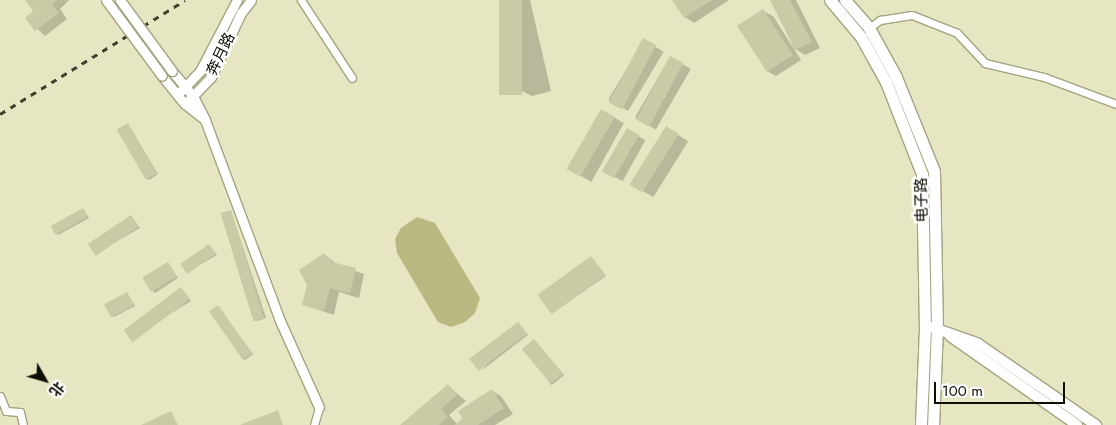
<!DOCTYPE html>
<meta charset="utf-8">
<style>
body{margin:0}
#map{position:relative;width:1116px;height:425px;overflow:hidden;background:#e6e6c2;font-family:Jost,"Noto Sans SC",sans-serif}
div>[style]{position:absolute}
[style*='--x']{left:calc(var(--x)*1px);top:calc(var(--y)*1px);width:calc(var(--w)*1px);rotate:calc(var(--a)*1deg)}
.green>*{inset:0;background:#b8b881}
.shadow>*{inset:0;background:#0003;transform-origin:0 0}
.building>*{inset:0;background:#cacaa7;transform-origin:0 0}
.roads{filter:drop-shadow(1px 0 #a3a381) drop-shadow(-1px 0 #a3a381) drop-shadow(0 1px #a3a381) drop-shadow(0 -1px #a3a381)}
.minor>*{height:7px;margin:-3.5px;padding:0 3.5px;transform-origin:3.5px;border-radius:3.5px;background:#fff}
.tertiary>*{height:9px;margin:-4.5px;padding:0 4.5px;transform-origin:4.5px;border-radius:4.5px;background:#fff}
.secondary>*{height:10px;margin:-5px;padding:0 5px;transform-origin:5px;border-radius:5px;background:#fff}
.primary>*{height:11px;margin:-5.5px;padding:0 5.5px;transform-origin:5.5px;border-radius:5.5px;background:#fff}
.rail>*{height:2.5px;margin-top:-1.25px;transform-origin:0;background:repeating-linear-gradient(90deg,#3f3f2e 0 6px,transparent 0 12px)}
.bridges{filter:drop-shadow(1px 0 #a3a381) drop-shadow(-1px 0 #a3a381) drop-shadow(0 1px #a3a381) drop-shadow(0 -1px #a3a381)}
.tertiary-bridge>*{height:9px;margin:-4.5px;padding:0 4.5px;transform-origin:4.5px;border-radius:4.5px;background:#fff}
span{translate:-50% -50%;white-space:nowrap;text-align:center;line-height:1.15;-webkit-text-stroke:5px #fff;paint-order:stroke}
.street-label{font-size:15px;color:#0e0e03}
.north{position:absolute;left:20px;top:355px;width:50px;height:50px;-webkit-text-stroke:4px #fff;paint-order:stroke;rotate:128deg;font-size:14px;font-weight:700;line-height:20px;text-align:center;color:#0e0e03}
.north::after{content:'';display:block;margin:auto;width:18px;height:22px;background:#0e0e03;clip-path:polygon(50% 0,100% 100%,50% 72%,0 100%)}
.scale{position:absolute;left:934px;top:382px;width:131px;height:22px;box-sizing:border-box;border:2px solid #0e0e03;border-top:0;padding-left:6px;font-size:15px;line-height:18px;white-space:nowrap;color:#0e0e03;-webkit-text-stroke:4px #fff;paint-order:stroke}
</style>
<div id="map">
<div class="green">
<i style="clip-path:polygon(417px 217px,435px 223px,480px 298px,475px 313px,465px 322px,451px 327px,438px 322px,397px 253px,395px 239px,401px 228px)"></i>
</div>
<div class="shadow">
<i style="clip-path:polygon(26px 0,69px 0,60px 9px,67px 19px,45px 36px,26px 18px,35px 12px)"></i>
<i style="clip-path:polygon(501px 0,530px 0,551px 91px,532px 96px,522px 91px)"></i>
<i style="clip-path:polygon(673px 0,729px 0,694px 23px,685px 17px)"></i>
<i style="clip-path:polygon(772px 0,796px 0,820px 48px,805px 55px,794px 48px)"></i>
<i style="clip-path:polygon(763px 11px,773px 16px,801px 60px,776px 76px,767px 71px)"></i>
<i style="left:644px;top:40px;width:23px;height:69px;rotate:31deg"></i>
<i style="left:670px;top:57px;width:24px;height:70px;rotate:30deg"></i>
<i style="left:602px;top:111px;width:25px;height:67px;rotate:29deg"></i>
<i style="clip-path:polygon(129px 126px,158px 174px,149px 180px,147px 179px)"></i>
<i style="left:667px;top:128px;width:25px;height:66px;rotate:32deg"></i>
<i style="left:627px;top:130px;width:21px;height:47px;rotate:29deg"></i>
<i style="clip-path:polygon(83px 209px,89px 218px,58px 235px,54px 228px)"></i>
<i style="clip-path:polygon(231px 211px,266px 318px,257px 321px,255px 320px)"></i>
<i style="clip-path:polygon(131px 216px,140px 228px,95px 254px)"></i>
<i style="clip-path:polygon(209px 245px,217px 255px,187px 272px)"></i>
<i style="clip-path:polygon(324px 254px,338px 265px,364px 274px,359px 298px,339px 292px,334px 315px,304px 305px)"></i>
<i style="clip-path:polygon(593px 259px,606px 276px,552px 313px)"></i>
<i style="clip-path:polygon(168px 264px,178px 278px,155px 293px,153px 292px)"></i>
<i style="clip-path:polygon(181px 288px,191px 301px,131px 338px)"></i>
<i style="clip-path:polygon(127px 293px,135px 306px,114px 317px,113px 316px)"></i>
<i style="clip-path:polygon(218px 307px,253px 354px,245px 360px,243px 359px)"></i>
<i style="clip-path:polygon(520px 325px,528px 335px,481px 371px)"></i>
<i style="clip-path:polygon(534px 340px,564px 375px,552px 385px,550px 384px)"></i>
<i style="clip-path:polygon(448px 386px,466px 401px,449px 415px,457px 424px,492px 391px,501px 396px,513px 414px,495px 425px,402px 425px)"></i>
</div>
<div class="building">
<i style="clip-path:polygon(25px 0,57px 0,52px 4px,59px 13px,35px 31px,25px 18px,33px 11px)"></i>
<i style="left:499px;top:0;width:23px;height:95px"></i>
<i style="clip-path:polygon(672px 0,712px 0,684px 18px)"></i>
<i style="clip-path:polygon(770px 0,790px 0,812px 42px,795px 50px)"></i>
<i style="left:763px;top:9px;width:55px;height:31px;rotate:57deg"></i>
<i style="left:643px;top:38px;width:15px;height:73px;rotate:28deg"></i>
<i style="left:670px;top:56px;width:15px;height:72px;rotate:28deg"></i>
<i style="left:601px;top:109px;width:16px;height:69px;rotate:30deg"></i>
<i style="left:128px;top:123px;width:58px;height:13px;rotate:60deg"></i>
<i style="left:666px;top:126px;width:15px;height:69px;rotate:32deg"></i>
<i style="left:627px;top:128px;width:14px;height:50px;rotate:30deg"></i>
<i style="left:83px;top:208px;width:10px;height:37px;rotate:61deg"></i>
<i style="left:231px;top:210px;width:113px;height:11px;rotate:73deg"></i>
<i style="left:131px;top:215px;width:14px;height:52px;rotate:56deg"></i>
<i style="left:209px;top:244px;width:12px;height:35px;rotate:55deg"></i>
<i style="clip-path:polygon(324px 253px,332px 262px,356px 268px,350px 293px,330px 288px,324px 311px,302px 305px,307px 285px,299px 270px)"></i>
<i style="left:591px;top:256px;width:24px;height:66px;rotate:54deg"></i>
<i style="left:168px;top:262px;width:17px;height:30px;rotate:59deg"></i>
<i style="left:181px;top:287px;width:15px;height:72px;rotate:53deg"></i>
<i style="left:127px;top:292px;width:15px;height:26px;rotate:62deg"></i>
<i style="left:218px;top:305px;width:59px;height:11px;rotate:55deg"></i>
<i style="left:518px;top:322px;width:15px;height:61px;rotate:53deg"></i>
<i style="left:534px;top:339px;width:45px;height:16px;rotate:50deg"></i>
<i style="clip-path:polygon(448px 384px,457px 395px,441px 409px,448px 417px,439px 425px,400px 425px)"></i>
<i style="clip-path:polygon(492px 389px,504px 408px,478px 425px,454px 425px,463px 419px,458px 411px)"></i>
<i style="clip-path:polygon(278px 410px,283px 425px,240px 425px)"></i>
<i style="clip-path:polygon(171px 411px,178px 425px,141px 425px)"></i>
</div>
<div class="roads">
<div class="minor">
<i style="--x:301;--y:0;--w:93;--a:56.8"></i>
<i style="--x:869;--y:28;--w:14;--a:-36"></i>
<i style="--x:880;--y:20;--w:32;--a:-9"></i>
<i style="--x:912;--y:15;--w:48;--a:21.8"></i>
<i style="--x:957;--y:33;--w:41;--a:47"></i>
<i style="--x:985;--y:63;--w:61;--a:13.3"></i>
<i style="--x:1044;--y:77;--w:77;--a:20.6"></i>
<i style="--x:0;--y:396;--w:16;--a:68"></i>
<i style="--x:6;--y:411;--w:14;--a:4"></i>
<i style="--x:20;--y:412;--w:13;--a:77"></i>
<i style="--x:314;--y:425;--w:19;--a:-74"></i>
</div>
<div class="tertiary">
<i style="--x:172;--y:71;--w:33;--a:50"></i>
<i style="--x:193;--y:96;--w:27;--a:63"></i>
<i style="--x:205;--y:120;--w:217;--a:69.5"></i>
<i style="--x:281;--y:323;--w:92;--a:65.7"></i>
<i style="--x:162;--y:76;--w:36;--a:51"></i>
<i style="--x:185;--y:104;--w:23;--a:38"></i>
<i style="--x:178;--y:94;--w:32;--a:-46"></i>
<i style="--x:200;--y:71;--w:80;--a:-62.5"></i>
<i style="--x:185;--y:104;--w:37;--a:-46"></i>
<i style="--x:211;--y:77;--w:71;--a:-64.9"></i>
<i style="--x:241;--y:13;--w:16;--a:-52"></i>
</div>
<div class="secondary">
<i style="--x:931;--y:327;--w:49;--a:19.2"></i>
<i style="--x:977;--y:343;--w:145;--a:34.6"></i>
<i style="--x:950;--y:336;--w:155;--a:35"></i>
</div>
<div class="primary">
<i style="--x:830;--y:0;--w:48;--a:50"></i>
<i style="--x:861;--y:37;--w:51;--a:60.9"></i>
<i style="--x:886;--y:82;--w:99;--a:68.6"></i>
<i style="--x:922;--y:174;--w:154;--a:88.9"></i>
<i style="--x:925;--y:328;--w:97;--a:92.4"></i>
<i style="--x:845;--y:0;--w:37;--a:49"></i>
<i style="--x:869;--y:28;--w:56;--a:61.1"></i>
<i style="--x:896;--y:77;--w:101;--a:68"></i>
<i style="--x:934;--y:171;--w:156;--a:88.9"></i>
<i style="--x:937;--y:327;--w:98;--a:92.3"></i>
</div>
</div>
<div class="rail">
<i style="--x:0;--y:114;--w:217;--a:-31.6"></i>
</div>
<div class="bridges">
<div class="tertiary-bridge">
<i style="--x:106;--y:0;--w:94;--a:53.6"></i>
<i style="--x:120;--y:0;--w:88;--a:53.8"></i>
</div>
</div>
<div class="street-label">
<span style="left:221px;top:54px;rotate:-64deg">奔月路</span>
<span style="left:922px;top:200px;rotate:-91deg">电子路</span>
</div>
<div class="north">北</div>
<div class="scale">100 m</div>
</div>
